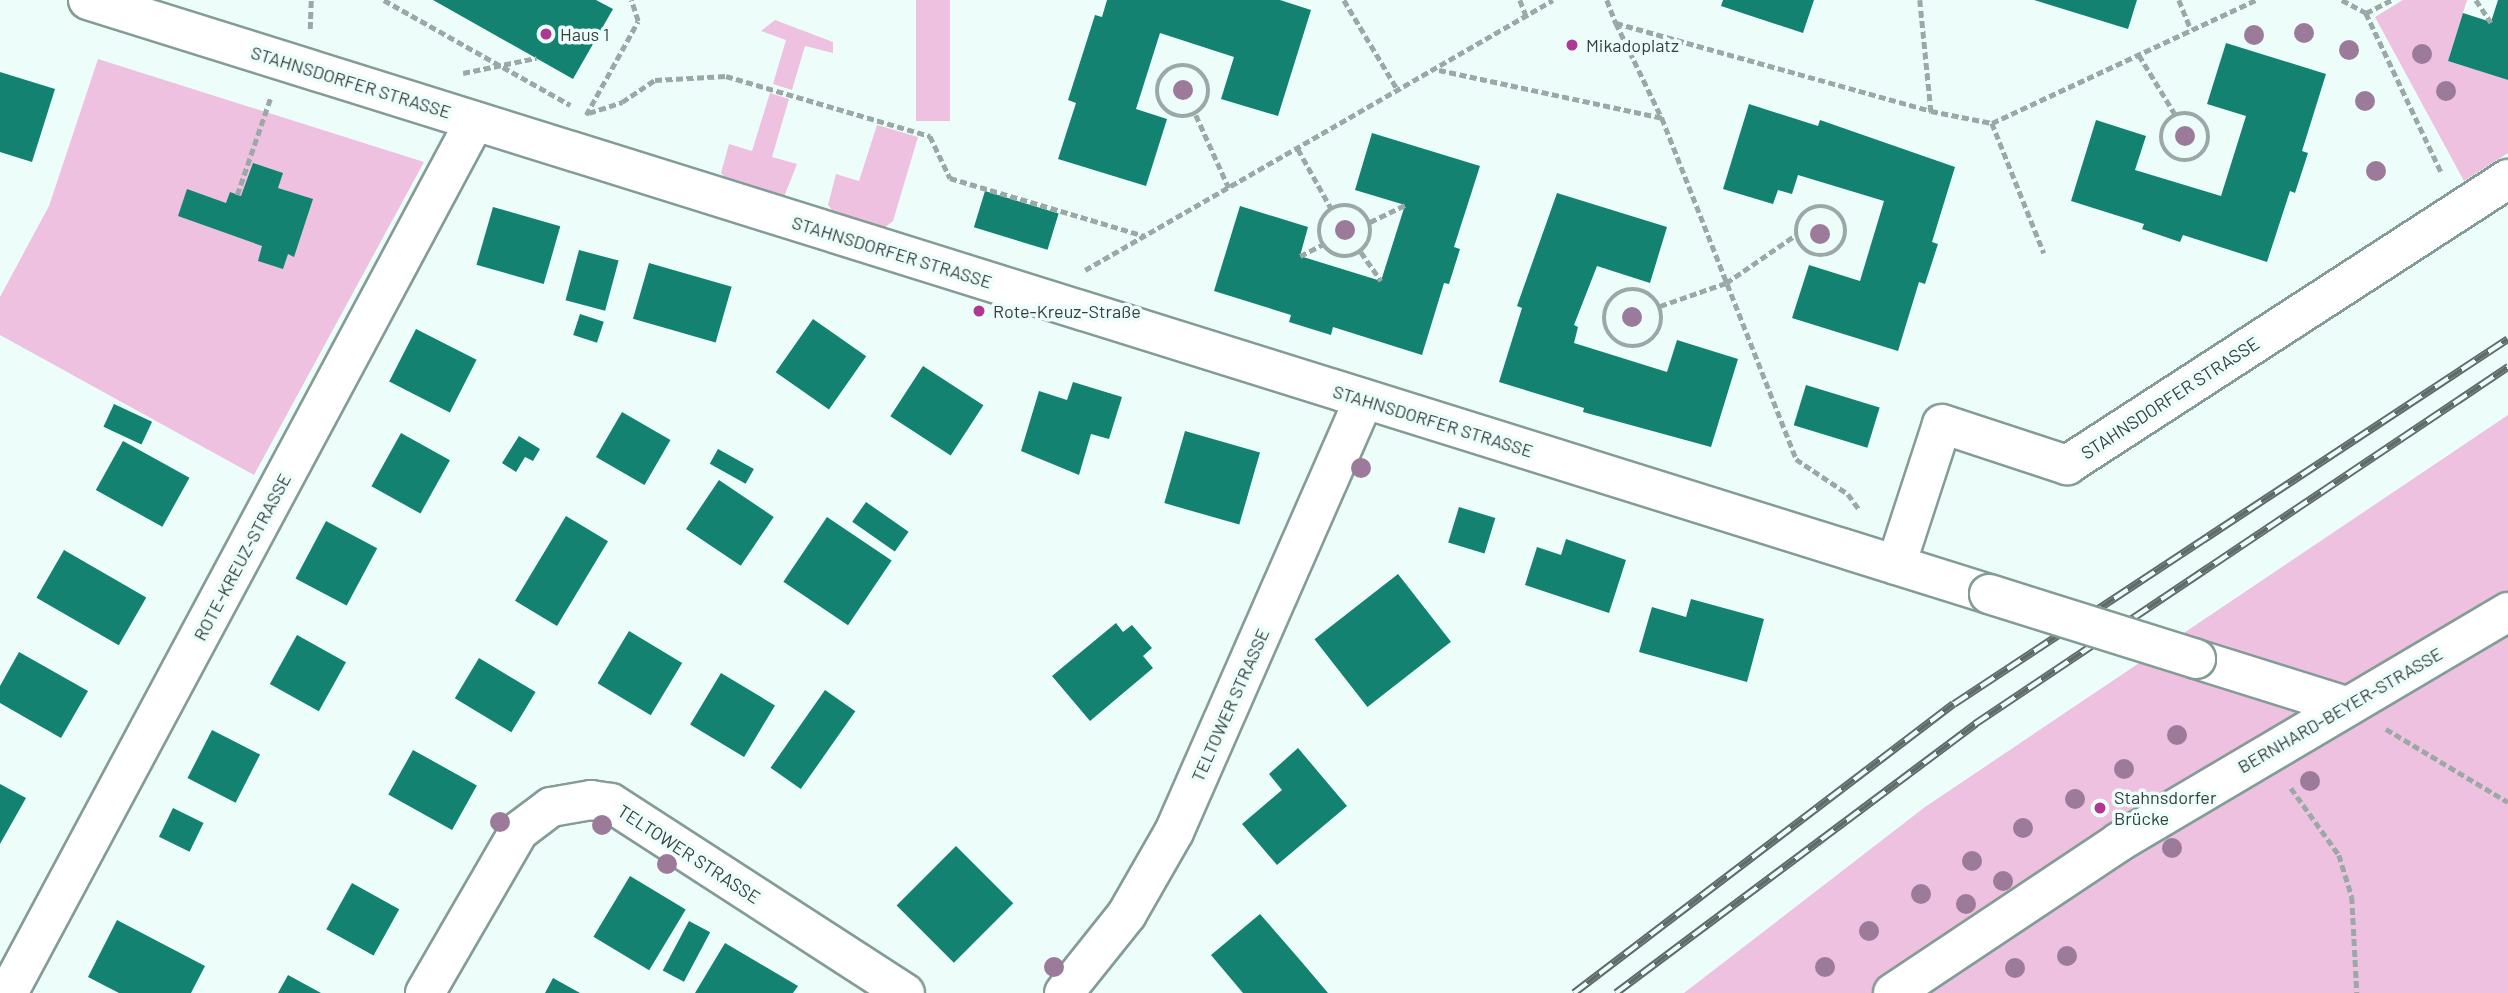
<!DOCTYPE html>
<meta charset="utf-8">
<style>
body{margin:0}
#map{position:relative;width:2508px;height:993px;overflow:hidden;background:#edfefa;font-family:Barlow,sans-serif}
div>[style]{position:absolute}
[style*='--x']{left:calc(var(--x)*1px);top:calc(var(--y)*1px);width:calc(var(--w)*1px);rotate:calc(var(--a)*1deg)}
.green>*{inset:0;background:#edc1df;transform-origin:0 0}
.building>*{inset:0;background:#138271;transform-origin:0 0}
.path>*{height:4.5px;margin-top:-2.25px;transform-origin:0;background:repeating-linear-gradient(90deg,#9ba9a6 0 7px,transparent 0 10.5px)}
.path>.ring{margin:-2.25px;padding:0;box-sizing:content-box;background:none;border:4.5px solid #9ba9a6;border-radius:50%}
.roads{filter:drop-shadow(2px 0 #839d96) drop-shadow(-2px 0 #839d96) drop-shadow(0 2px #839d96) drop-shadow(0 -2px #839d96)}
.minor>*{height:38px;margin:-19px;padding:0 19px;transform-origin:19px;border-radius:19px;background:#fff}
.rail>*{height:8px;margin-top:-4px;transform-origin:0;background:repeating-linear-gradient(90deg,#edfefa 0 16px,#606c69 0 32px);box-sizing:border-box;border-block:2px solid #606c69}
.bridges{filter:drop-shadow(2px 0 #839d96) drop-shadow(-2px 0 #839d96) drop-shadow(0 2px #839d96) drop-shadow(0 -2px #839d96)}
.minor-bridge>*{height:38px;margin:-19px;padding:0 19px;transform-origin:19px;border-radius:19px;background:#fff}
.trees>*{width:20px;height:20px;margin:-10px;border-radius:50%;background:#9c7b9a}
.dots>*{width:19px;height:19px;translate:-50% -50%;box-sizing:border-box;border:4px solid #edfefa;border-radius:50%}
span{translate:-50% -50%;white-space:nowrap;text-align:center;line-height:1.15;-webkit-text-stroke:7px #edfefa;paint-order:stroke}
.poi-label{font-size:18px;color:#35403d}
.left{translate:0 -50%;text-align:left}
.street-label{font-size:18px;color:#35403d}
</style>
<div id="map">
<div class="green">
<i style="left:916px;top:0;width:34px;height:121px"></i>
<i style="clip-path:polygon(2403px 0,2467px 0,2448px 61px,2508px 80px,2508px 153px,2464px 181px,2375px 17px)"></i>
<i style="clip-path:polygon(775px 20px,833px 42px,833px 53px,805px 46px,792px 90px,773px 84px,786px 40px,761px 31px)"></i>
<i style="clip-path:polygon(98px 59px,424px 162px,254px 475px,0 335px,0 297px,49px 206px)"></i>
<i style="clip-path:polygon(770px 93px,789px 99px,772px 157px,797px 164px,784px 197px,727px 180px,721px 173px,729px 144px,752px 151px)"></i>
<i style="clip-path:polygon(877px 125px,918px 137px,893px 221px,884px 228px,834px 213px,828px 205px,836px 174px,859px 181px)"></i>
<i style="clip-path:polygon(2508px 415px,2508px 993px,1684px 993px,1925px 807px)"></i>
</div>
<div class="building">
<i style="clip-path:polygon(433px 0,596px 0,613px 9px,573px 79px)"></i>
<i style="clip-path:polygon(1107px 0,1280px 0,1311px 10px,1278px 116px,1221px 99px,1234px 57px,1160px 33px,1136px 109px,1167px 119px,1146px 186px,1058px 159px,1076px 103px,1068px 100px,1095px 15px,1102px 17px)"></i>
<i style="clip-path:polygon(1723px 0,1814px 0,1803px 33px,1721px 6px)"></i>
<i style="clip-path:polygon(2034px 0,2137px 0,2128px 29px)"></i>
<i style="clip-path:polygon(2498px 0,2508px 0,2508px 80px,2448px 61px,2463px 13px,2491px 22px)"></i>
<i style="clip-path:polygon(2226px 43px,2326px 74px,2302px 151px,2308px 153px,2295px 193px,2290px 191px,2267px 262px,2183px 235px,2180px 242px,2142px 229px,2144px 224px,2071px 201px,2096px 120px,2146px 136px,2135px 170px,2221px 196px,2246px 116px,2207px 104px)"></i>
<i style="clip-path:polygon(0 72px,55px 89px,32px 162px,0 152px)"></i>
<i style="clip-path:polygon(1749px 104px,1818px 126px,1820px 120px,1955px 167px,1932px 242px,1938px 244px,1925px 284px,1919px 282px,1898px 351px,1792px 318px,1809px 265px,1860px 281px,1884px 201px,1798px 175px,1792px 194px,1778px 190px,1773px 204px,1723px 189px)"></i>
<i style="clip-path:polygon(1372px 133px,1480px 166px,1454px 247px,1460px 249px,1449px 284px,1444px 283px,1422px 355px,1333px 327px,1331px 335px,1289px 322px,1291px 315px,1214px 291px,1240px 206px,1308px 227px,1300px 256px,1381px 281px,1405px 205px,1355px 190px)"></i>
<i style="clip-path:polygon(253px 163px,283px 173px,278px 188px,313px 199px,294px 257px,288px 254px,283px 269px,258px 261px,262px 246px,178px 216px,187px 189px,226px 203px,230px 192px,241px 196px)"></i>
<i style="left:985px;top:191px;width:77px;height:38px;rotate:17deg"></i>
<i style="clip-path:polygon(1557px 193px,1667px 227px,1650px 283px,1597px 266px,1574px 325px,1578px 327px,1574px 343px,1667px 372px,1677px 340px,1738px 359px,1711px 447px,1583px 412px,1584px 408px,1499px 382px,1522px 308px,1517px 306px)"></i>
<i style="left:493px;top:207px;width:70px;height:60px;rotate:16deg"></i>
<i style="left:579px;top:250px;width:41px;height:52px;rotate:15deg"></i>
<i style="left:649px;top:263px;width:86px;height:58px;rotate:16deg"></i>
<i style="left:580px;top:314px;width:25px;height:22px;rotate:18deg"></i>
<i style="left:813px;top:319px;width:65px;height:65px;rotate:35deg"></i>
<i style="left:416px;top:329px;width:68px;height:59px;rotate:27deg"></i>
<i style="left:923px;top:366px;width:72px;height:60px;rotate:33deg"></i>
<i style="clip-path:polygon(1073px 382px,1122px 397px,1109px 439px,1091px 434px,1079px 475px,1021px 451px,1039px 391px,1067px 400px)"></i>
<i style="left:1806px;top:385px;width:77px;height:42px;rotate:17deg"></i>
<i style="left:114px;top:404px;width:42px;height:25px;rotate:25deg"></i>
<i style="left:622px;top:412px;width:56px;height:52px;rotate:30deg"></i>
<i style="left:1185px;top:431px;width:78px;height:75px;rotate:16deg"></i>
<i style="left:401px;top:433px;width:56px;height:61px;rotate:29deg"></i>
<i style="clip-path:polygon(519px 436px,540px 449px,533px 461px,525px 457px,516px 472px,502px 463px)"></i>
<i style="left:123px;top:441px;width:76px;height:56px;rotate:29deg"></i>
<i style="left:718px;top:449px;width:41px;height:17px;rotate:29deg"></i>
<i style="left:719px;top:480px;width:66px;height:59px;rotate:34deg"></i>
<i style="left:866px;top:502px;width:52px;height:24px;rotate:35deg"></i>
<i style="left:1459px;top:507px;width:38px;height:37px;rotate:17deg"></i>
<i style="left:566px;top:516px;width:49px;height:99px;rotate:31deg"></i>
<i style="left:827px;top:517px;width:78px;height:78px;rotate:34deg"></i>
<i style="left:326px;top:521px;width:58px;height:65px;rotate:28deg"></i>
<i style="clip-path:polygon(1566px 539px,1626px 560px,1609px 613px,1525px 585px,1537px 547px,1561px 555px)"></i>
<i style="left:64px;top:550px;width:95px;height:55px;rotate:30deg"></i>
<i style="left:1398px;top:574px;width:86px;height:106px;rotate:52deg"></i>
<i style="clip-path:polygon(1691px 599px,1764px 619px,1747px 682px,1639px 652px,1652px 607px,1686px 617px)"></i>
<i style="clip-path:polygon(1116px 623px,1123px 632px,1132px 625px,1152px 648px,1143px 656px,1153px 668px,1090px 721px,1052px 676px)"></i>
<i style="left:629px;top:631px;width:62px;height:61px;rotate:31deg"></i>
<i style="left:297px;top:635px;width:56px;height:56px;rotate:29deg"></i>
<i style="clip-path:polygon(19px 652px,88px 691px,61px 738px,0 703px,0 686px)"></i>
<i style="left:479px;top:658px;width:66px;height:47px;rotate:31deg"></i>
<i style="left:721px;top:673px;width:63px;height:60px;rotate:31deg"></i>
<i style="left:825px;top:690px;width:37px;height:95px;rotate:35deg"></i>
<i style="left:212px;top:730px;width:54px;height:54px;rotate:27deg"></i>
<i style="clip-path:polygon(1298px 748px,1347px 806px,1277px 865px,1242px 824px,1282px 790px,1269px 774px)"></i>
<i style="left:413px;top:750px;width:73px;height:51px;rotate:29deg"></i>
<i style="clip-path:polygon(0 784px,26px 798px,0 844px)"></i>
<i style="left:173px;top:808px;width:34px;height:32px;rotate:26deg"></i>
<i style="left:956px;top:846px;width:81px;height:84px;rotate:45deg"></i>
<i style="left:630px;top:876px;width:65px;height:71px;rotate:31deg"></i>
<i style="left:352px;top:883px;width:54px;height:53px;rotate:29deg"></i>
<i style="clip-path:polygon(1260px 914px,1300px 960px,1328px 993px,1243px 993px,1211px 955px)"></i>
<i style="clip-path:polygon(117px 920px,205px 966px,191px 993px,119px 993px,88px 977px)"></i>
<i style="left:689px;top:921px;width:24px;height:56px;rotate:28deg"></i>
<i style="clip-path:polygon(725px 943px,798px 986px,793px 993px,695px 993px)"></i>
<i style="clip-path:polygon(288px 975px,321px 993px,278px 993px)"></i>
<i style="clip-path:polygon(553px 978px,580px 993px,545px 993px)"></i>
</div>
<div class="path">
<i style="--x:384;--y:0;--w:214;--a:29.4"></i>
<i style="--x:1344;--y:0;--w:107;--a:59.1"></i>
<i style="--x:1520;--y:0;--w:17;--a:69"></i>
<i style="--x:1607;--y:0;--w:25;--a:69"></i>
<i style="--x:1616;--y:23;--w:327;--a:15.6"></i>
<i style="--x:1920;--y:0;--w:112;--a:84.3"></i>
<i style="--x:1931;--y:111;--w:62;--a:11.1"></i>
<i style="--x:1992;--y:123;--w:140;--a:68.2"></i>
<i style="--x:2179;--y:0;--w:32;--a:68"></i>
<i style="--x:2342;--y:0;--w:27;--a:28"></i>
<i style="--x:2366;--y:13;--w:178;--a:64.7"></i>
<i style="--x:2476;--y:0;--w:27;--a:56"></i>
<i style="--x:2366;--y:13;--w:29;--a:-27"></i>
<i style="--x:1616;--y:23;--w:106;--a:64.2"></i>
<i style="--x:1662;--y:118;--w:366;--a:68.5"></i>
<i style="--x:1796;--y:459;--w:63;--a:33.9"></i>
<i style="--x:1848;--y:494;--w:19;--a:54"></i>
<i style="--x:310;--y:29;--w:29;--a:-88"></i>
<i style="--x:2139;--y:55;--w:69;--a:58.6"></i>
<i class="ring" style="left:1157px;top:65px;width:47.5px;height:47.5px"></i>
<i style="--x:1439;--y:70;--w:228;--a:12.1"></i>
<i style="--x:463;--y:73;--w:75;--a:-11.6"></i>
<i class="ring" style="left:2161px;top:113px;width:43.5px;height:43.5px"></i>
<i style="--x:589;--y:113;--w:35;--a:-18"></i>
<i style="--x:622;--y:102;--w:40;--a:-34"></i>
<i style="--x:655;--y:80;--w:71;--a:-3.2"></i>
<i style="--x:726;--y:76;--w:213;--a:16.4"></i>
<i style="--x:930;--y:136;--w:47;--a:64.5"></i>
<i style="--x:950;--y:178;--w:202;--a:16.6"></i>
<i style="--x:586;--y:115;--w:107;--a:-61"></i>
<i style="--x:638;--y:21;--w:22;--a:-108"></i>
<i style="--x:1196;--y:115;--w:80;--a:65.7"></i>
<i style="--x:1992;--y:123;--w:291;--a:-25"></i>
<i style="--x:1298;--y:149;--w:68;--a:60.8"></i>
<i style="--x:237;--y:195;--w:102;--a:-71"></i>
<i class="ring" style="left:1319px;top:205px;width:47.5px;height:47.5px"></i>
<i class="ring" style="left:1796px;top:206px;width:45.5px;height:45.5px"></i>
<i style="--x:1370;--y:222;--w:39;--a:-26"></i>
<i style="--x:1361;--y:252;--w:35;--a:55"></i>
<i style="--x:1300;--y:256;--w:25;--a:-27"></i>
<i style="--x:1085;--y:270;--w:540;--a:-29.98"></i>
<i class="ring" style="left:1604px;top:289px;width:53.5px;height:53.5px"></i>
<i style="--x:1660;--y:306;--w:70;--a:-19.2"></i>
<i style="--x:1726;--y:283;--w:86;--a:-34.6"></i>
<i style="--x:2386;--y:729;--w:142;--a:30.9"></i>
<i style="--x:2291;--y:788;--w:82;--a:54.4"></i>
<i style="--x:2339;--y:855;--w:44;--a:72.8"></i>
<i style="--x:2352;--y:897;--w:96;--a:87"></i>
</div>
<div class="roads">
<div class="minor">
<i style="--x:88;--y:0;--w:1992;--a:17.35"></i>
<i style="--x:1896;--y:565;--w:148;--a:-71.9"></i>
<i style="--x:1942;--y:424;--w:132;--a:18.2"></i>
<i style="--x:2067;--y:465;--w:526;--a:-32.96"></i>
<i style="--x:2196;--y:659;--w:157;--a:17.4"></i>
<i style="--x:8;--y:993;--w:989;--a:-61.83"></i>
<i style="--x:425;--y:993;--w:187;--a:-59.9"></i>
<i style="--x:519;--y:831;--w:40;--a:-37"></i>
<i style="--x:551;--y:807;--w:41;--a:-9.9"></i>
<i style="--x:591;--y:800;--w:20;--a:9"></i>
<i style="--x:611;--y:803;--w:350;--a:32.9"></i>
<i style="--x:1064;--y:993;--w:101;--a:-51.4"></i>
<i style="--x:1127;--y:914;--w:95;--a:-60.2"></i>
<i style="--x:1174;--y:832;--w:473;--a:-66.3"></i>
<i style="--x:1893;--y:993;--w:272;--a:-33.7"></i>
<i style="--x:2119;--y:842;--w:452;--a:-30.6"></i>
</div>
</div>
<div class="rail">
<i style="--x:1574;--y:993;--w:477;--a:-37.3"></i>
<i style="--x:1954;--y:704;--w:663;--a:-33.38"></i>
<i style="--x:1616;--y:993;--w:449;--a:-36.8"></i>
<i style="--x:1975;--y:724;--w:642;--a:-33.81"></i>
</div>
<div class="bridges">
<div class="minor-bridge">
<i style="--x:1989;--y:594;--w:217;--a:17.4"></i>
</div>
</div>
<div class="trees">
<i style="left:2304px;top:33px"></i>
<i style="left:2254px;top:35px"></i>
<i style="left:2349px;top:50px"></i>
<i style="left:2422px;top:54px"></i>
<i style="left:1183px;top:90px"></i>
<i style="left:2446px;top:91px"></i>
<i style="left:2365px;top:101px"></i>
<i style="left:2185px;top:136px"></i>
<i style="left:2376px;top:171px"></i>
<i style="left:1345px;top:230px"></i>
<i style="left:1820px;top:234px"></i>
<i style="left:1632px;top:317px"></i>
<i style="left:1361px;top:468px"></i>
<i style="left:2177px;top:735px"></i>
<i style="left:2124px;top:769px"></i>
<i style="left:2310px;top:781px"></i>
<i style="left:2075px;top:799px"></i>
<i style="left:500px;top:822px"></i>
<i style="left:602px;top:825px"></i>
<i style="left:2023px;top:828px"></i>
<i style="left:2172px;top:848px"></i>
<i style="left:1972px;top:861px"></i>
<i style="left:667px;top:864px"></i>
<i style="left:2003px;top:881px"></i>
<i style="left:1921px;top:894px"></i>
<i style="left:1966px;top:904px"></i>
<i style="left:1869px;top:931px"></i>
<i style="left:2067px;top:956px"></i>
<i style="left:1054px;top:967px"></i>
<i style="left:1825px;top:967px"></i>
<i style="left:2015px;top:968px"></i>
</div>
<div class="dots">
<i style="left:546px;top:34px;background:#ad3993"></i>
<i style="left:1572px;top:45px;background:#ad3993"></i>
<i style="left:979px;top:311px;background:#ad3993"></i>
<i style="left:2100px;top:808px;background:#ad3993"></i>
</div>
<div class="poi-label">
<span class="left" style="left:560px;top:34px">Haus 1</span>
<span class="left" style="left:1586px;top:45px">Mikadoplatz</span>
<span class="left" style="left:993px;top:311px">Rote-Kreuz-Straße</span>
<span class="left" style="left:2114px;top:808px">Stahnsdorfer<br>Brücke</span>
</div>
<div class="street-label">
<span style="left:351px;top:82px;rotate:17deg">STAHNSDORFER STRASSE</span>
<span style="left:892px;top:252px;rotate:17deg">STAHNSDORFER STRASSE</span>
<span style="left:2170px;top:398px;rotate:-33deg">STAHNSDORFER STRASSE</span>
<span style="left:1433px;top:421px;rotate:17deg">STAHNSDORFER STRASSE</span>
<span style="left:242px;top:557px;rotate:-62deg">ROTE-KREUZ-STRASSE</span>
<span style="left:1230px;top:705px;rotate:-66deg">TELTOWER STRASSE</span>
<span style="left:2340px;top:710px;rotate:-30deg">BERNHARD-BEYER-STRASSE</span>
<span style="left:689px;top:854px;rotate:33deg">TELTOWER STRASSE</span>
</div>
</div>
